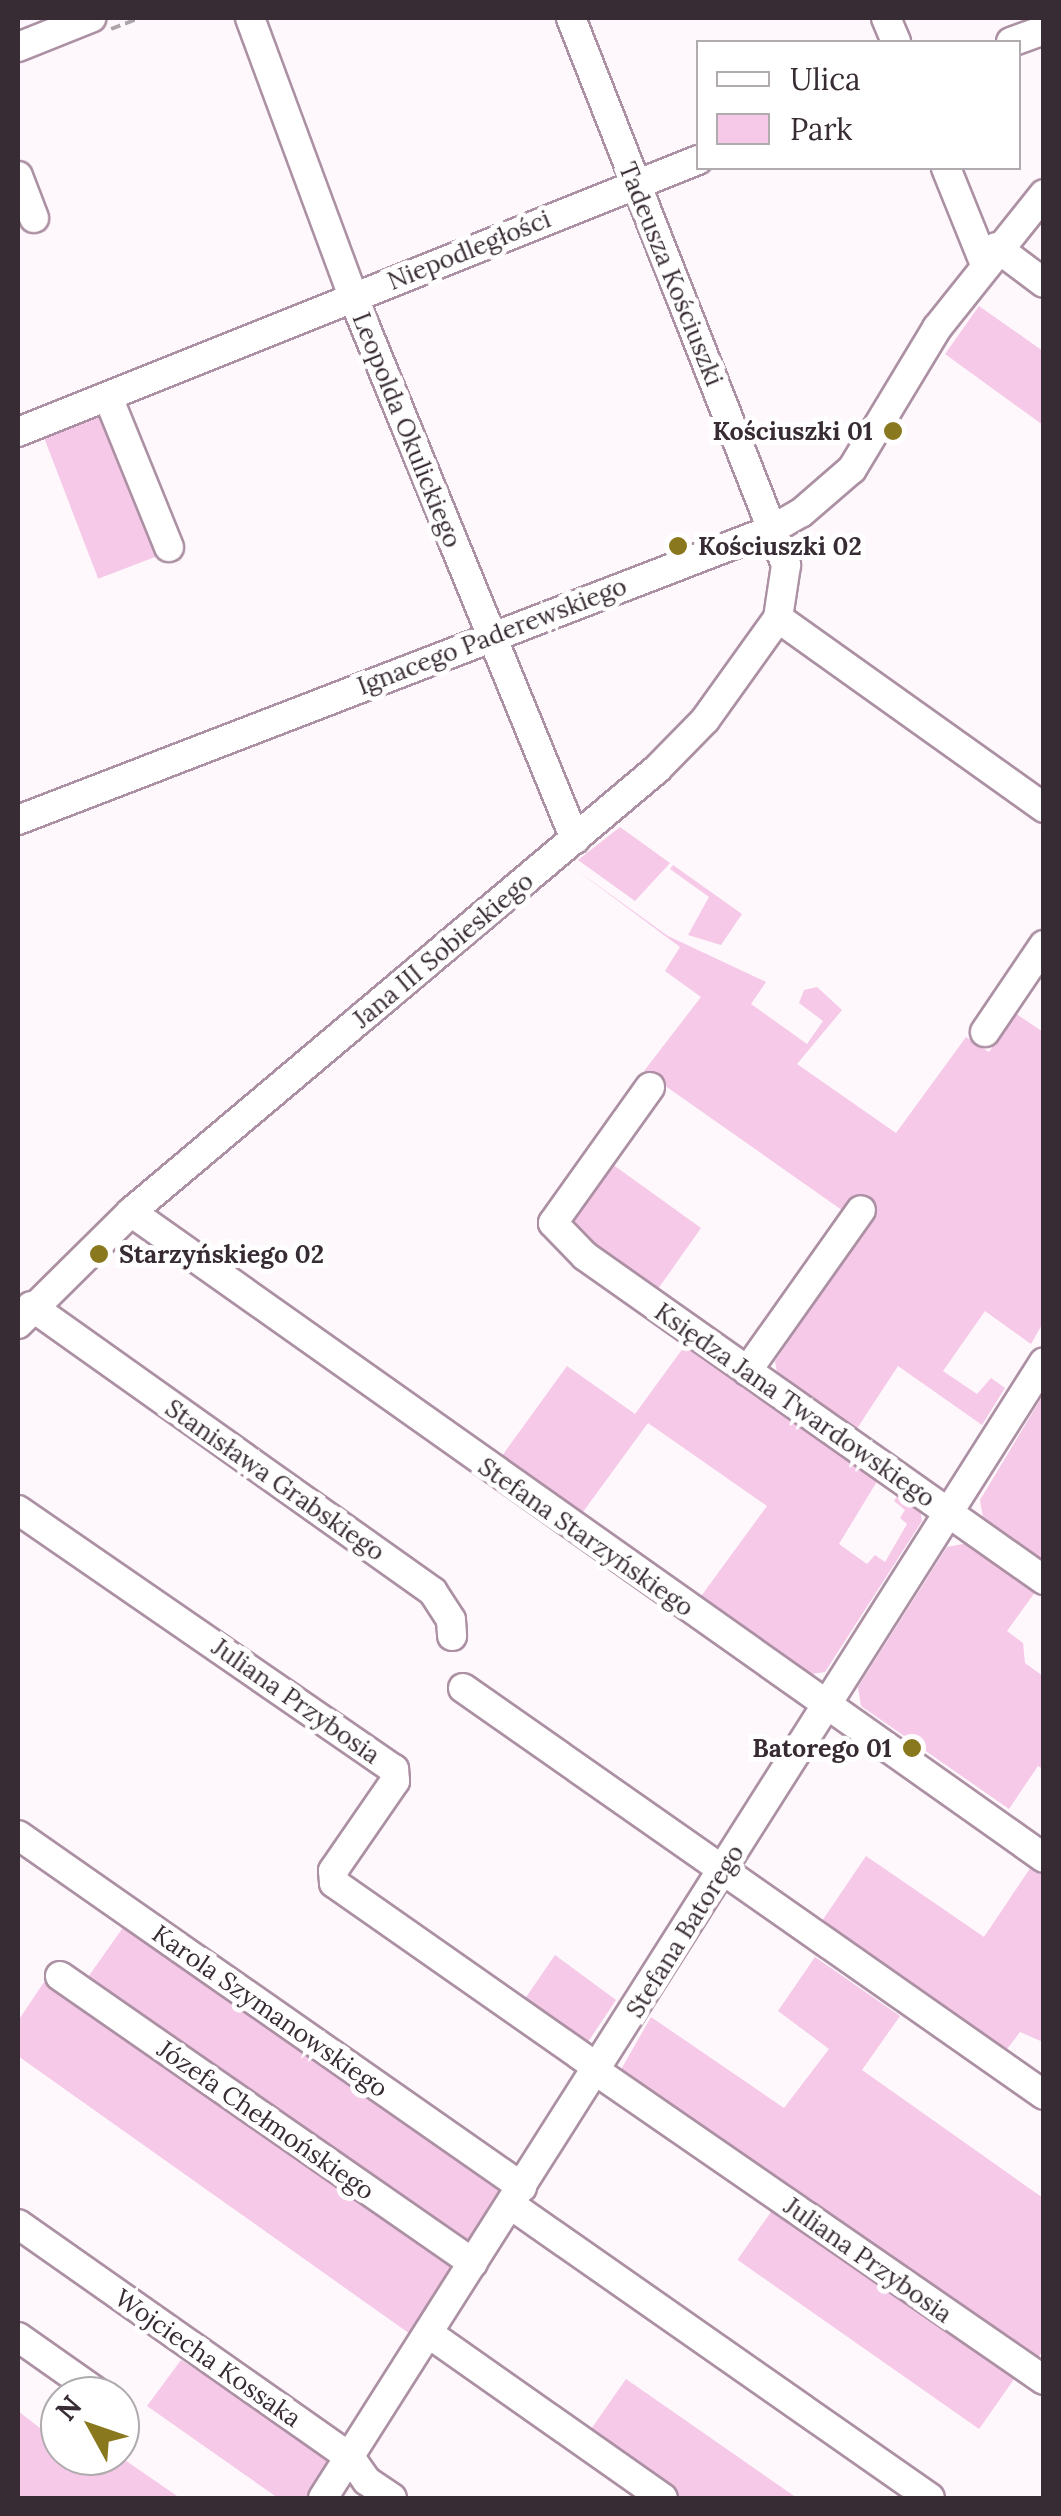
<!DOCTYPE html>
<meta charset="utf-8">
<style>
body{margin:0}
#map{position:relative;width:1061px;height:2516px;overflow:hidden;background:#fef8fc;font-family:Lora,serif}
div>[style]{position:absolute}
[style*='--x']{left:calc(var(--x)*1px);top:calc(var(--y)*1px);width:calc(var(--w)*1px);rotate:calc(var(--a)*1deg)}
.green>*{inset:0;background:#f5c9e7;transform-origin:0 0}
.path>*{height:4px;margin-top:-2px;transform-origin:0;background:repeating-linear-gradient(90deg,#ada4aa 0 10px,transparent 0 15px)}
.roads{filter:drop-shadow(2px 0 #ac90a3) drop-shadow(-2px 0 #ac90a3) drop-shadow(0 2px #ac90a3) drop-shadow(0 -2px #ac90a3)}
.minor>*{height:28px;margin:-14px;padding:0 14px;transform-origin:14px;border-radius:14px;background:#fff}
.dots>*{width:28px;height:28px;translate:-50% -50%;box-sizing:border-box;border:5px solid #fff;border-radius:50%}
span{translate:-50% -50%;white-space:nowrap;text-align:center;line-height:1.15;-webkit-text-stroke:10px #fff;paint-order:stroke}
.street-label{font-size:25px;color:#382c34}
.poi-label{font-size:25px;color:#382c34;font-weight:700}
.right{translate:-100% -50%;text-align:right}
.left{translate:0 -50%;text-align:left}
.frame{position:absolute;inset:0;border:20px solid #382c34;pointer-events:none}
.legend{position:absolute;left:696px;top:40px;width:325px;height:130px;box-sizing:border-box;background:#fff;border:2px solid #afabae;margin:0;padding:12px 18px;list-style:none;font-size:30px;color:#382c34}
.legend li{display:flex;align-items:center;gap:20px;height:50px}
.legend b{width:50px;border:2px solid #afabae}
.north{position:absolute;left:40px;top:2376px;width:100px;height:100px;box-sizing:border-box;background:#fff;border:2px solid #afabae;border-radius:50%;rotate:310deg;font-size:28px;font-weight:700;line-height:40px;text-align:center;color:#382c34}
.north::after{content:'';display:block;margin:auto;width:35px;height:45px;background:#89781d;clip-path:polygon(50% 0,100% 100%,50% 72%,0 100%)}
</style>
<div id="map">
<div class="green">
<i style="clip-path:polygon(979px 306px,1043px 351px,1043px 425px,945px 354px)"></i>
<i style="left:108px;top:409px;width:155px;height:70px;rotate:69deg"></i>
<i style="clip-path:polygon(620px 827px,670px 863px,635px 901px,578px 860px)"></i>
<i style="clip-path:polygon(673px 865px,742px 914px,721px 945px,688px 935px,709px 897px,670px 869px)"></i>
<i style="clip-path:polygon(571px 866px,668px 936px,766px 982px,751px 1004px,807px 1044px,823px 1021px,799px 1003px,804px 990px,817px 987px,842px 1010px,797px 1064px,896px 1133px,966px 1037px,989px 1052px,1015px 1013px,1043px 1032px,1043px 1323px,1031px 1344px,985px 1311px,943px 1371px,977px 1394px,991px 1378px,1005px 1388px,982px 1425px,898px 1366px,856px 1430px,777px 1373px,775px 1361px,866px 1227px,644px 1071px,701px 997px,665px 971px,680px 947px)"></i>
<i style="clip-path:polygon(612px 1164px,701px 1228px,658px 1289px,576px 1231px,573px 1218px)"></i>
<i style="clip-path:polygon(686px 1344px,879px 1478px,839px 1544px,867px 1564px,875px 1555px,885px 1562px,907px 1524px,900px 1518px,905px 1510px,894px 1501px,899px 1493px,920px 1508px,922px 1521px,825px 1672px,806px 1675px,699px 1599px,767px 1506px,648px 1423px,580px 1516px,499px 1460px,567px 1366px,635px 1414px)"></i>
<i style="clip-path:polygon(1043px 1395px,1043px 1560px,983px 1517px,980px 1500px)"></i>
<i style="clip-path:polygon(968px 1543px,1036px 1591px,1007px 1631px,1023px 1643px,1025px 1663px,1043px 1676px,1043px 1769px,1038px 1766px,1009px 1809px,861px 1706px,858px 1687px,947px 1547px)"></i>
<i style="clip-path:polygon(866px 1856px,984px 1937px,1031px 1867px,1043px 1876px,1043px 2042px,1020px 2032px,1004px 2053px,820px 1924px)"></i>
<i style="clip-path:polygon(129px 1919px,496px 2176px,504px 2192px,469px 2240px,453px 2238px,86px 1980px)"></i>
<i style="clip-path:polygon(555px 1955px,616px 2000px,588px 2042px,520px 2006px)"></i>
<i style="clip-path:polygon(815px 1957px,900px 2016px,862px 2070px,1043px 2198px,1043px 2351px,1033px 2364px,619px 2073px,651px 2017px,784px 2108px,829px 2049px,778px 2011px)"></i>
<i style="clip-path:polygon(44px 1982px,62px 1995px,66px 1990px,447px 2254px,451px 2268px,410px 2334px,18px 2056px,18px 2021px)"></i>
<i style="left:773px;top:2209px;width:295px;height:62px;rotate:35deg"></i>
<i style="clip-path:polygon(181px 2360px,332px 2454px,313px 2498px,278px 2498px,147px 2406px)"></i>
<i style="clip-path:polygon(626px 2379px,797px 2498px,680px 2498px,587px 2435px)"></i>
<i style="clip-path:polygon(18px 2411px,54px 2439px,60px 2433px,60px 2456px,119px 2456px,180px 2498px,18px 2498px)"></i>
</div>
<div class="path">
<i style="--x:111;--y:29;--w:30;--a:-21"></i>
</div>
<div class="roads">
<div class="minor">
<i style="--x:250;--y:18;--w:297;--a:69.7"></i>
<i style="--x:353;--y:297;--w:586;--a:67.73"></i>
<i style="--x:886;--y:18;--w:26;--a:67"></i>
<i style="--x:1011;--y:42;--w:35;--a:-20"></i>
<i style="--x:18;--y:47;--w:79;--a:-21.7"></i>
<i style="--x:946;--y:168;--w:101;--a:68"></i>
<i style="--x:18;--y:176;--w:45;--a:69.1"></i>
<i style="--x:996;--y:247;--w:60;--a:36.9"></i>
<i style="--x:108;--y:397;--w:162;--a:67.9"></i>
<i style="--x:18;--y:432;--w:732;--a:-21.8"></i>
<i style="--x:778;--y:618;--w:327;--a:35.5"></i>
<i style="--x:18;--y:820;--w:807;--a:-21.06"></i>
<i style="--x:771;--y:530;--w:34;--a:-30"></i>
<i style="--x:801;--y:513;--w:67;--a:-40.8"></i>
<i style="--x:852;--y:469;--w:165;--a:-58.9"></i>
<i style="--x:937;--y:328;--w:171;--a:-51.4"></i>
<i style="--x:985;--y:1032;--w:105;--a:-55.9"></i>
<i style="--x:650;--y:1087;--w:167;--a:125.5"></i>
<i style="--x:553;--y:1223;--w:46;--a:45.9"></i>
<i style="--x:585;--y:1256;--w:562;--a:35.22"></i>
<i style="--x:131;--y:1212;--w:1118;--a:35.28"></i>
<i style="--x:31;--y:1306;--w:493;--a:35.4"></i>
<i style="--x:433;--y:1592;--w:33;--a:57"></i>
<i style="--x:451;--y:1620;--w:16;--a:86"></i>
<i style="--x:18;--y:1324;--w:159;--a:-44.7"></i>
<i style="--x:131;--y:1212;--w:688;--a:-40.1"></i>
<i style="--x:657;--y:769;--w:69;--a:-45.6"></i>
<i style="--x:705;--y:720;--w:125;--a:-54.4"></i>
<i style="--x:778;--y:618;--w:54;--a:-81.4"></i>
<i style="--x:786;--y:565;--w:588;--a:-111.46"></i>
<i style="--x:747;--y:1371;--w:197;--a:-54.7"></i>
<i style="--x:18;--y:1510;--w:457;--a:34.6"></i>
<i style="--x:394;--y:1769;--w:12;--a:85"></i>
<i style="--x:395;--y:1781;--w:109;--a:124.6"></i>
<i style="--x:333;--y:1871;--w:12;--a:85"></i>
<i style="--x:334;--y:1883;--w:322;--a:35"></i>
<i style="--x:463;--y:1688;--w:709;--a:35.01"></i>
<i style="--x:18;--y:1835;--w:615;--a:34.93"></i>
<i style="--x:60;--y:1976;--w:503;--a:34.8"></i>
<i style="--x:596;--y:2071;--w:544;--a:34.6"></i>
<i style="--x:511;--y:2205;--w:511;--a:34.96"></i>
<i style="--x:18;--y:2224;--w:406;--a:35.1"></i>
<i style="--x:350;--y:2457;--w:29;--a:55"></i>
<i style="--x:367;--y:2481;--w:30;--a:34"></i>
<i style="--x:428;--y:2333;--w:287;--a:35.1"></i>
<i style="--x:18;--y:2337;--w:103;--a:35.1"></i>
<i style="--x:323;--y:2498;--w:1345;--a:-57.6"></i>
</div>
</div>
<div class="dots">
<i style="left:893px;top:431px;background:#89781d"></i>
<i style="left:678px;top:546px;background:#89781d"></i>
<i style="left:99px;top:1254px;background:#89781d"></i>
<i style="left:912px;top:1748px;background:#89781d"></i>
</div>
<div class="street-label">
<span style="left:469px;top:250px;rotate:-22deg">Niepodległości</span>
<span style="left:671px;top:274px;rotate:68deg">Tadeusza Kościuszki</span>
<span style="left:407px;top:430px;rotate:68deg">Leopolda Okulickiego</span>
<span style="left:492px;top:636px;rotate:-21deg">Ignacego Paderewskiego</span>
<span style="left:443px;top:950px;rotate:-40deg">Jana III Sobieskiego</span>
<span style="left:795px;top:1405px;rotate:35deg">Księdza Jana Twardowskiego</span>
<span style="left:275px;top:1480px;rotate:35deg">Stanisława Grabskiego</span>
<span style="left:586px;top:1537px;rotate:35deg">Stefana Starzyńskiego</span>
<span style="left:296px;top:1701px;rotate:35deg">Juliana Przybosia</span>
<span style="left:685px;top:1931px;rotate:-58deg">Stefana Batorego</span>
<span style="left:270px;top:2011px;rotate:35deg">Karola Szymanowskiego</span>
<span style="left:266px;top:2120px;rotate:35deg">Józefa Chełmońskiego</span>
<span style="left:868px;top:2260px;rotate:35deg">Juliana Przybosia</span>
<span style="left:208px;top:2358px;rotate:35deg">Wojciecha Kossaka</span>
</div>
<div class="poi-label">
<span class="right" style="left:873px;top:431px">Kościuszki 01</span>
<span class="left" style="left:698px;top:546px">Kościuszki 02</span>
<span class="left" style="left:119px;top:1254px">Starzyńskiego 02</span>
<span class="right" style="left:892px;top:1748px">Batorego 01</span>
</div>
<div class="frame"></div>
<ul class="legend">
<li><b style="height:12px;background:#fff"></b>Ulica</li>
<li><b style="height:28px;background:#f5c9e7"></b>Park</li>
</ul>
<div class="north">N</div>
</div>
